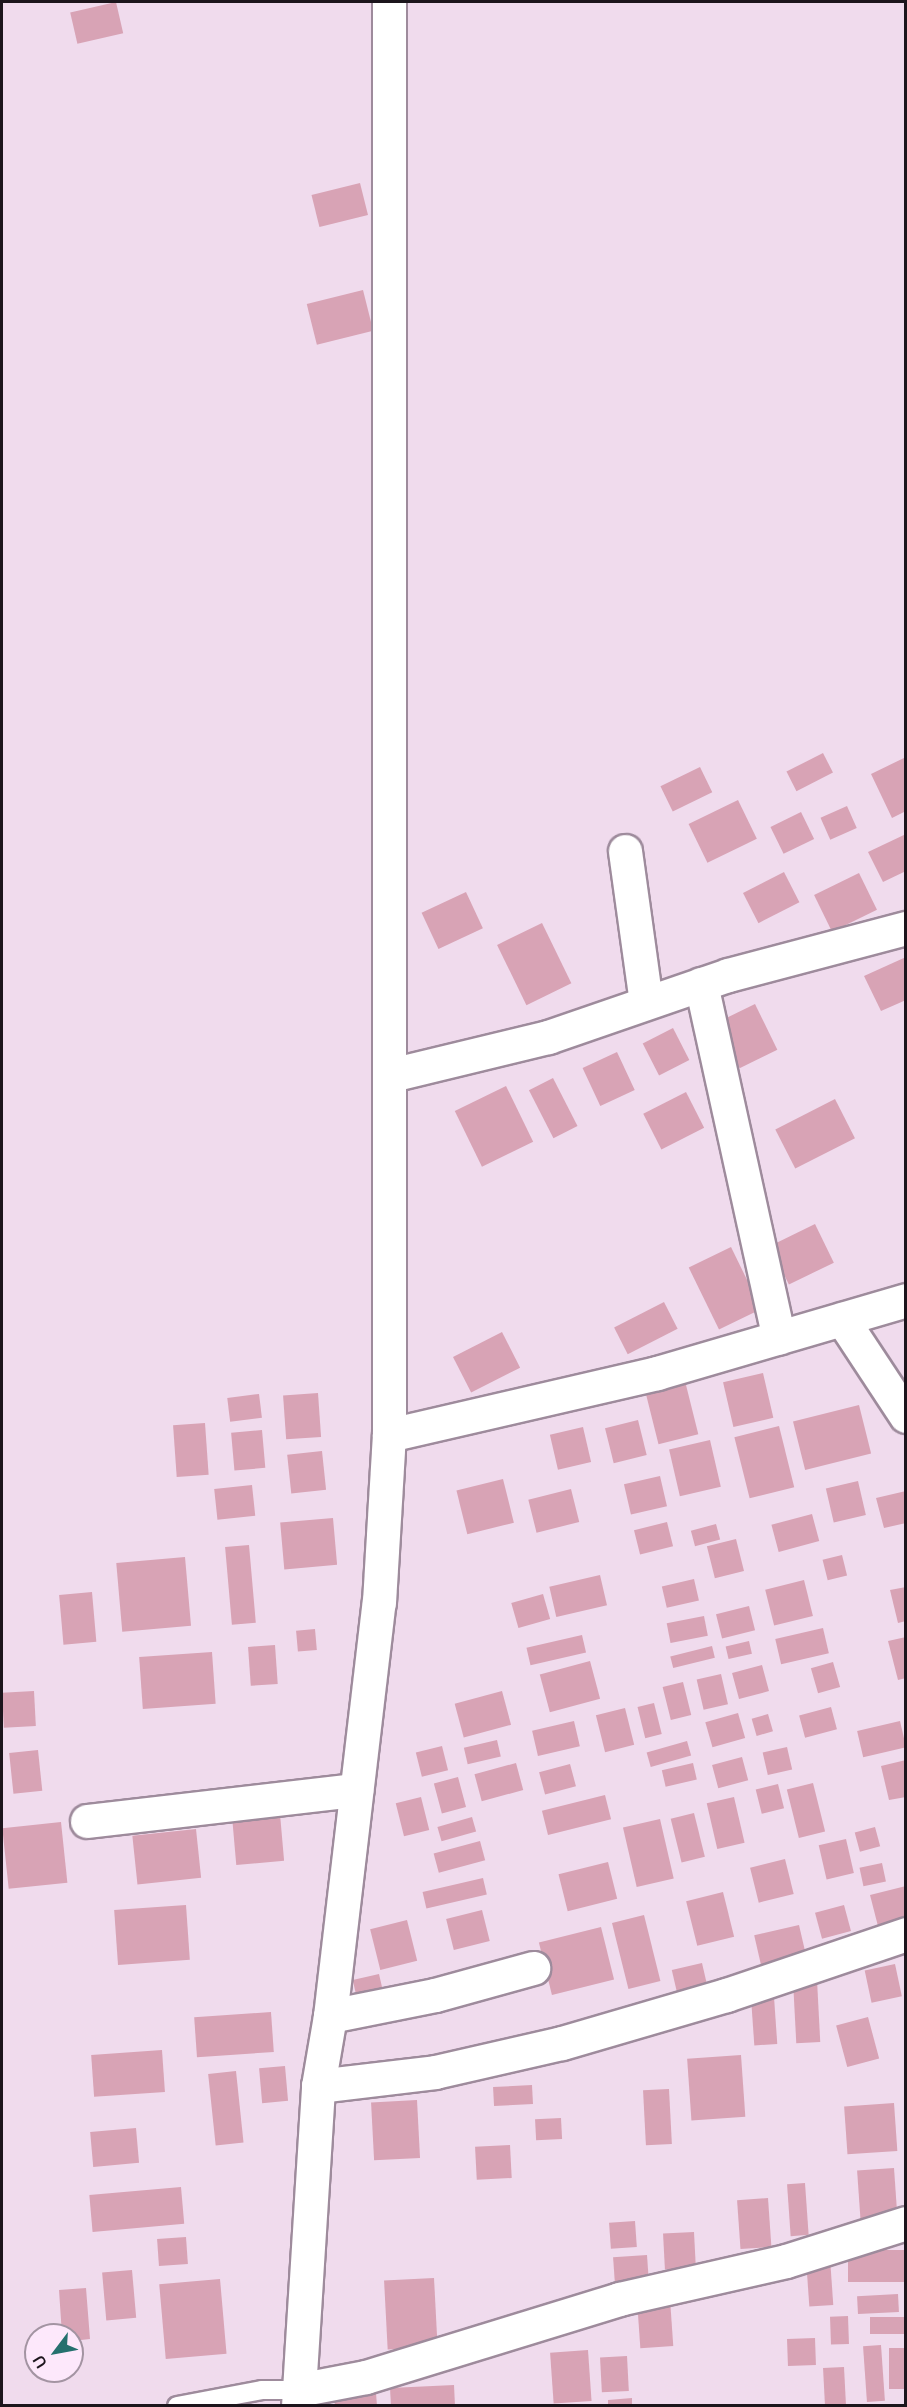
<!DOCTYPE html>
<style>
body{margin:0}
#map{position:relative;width:907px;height:2407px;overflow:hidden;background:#f0dbed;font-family:"Nunito Sans",sans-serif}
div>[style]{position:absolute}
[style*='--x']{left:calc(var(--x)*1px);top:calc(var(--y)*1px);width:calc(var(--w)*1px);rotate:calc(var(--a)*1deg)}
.building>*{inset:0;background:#d8a3b5;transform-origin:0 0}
.roads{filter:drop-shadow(2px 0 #9e8b9c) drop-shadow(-2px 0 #9e8b9c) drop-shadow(0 2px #9e8b9c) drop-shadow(0 -2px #9e8b9c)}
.service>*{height:18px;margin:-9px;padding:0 9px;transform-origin:9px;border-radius:9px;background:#fff}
.minor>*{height:33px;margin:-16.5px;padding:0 16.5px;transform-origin:16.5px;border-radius:16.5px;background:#fff}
span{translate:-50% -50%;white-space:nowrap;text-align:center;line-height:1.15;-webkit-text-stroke:5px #fde8fb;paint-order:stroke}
.frame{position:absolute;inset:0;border:3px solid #1c151c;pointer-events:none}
.north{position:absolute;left:24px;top:2323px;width:60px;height:60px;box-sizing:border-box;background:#fde8fb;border:2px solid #a394a2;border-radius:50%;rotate:238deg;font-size:16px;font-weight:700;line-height:24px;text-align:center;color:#1c151c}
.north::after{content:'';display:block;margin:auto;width:21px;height:27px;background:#25706e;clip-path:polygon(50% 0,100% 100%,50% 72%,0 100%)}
</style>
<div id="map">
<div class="building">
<i style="left:116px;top:2px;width:32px;height:47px;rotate:77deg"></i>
<i style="left:360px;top:183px;width:33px;height:50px;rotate:76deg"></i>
<i style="left:363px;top:290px;width:42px;height:58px;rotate:76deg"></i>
<i style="left:823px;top:753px;width:22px;height:41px;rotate:63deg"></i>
<i style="clip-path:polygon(906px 757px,906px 811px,892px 818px,871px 774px)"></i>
<i style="left:700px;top:767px;width:28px;height:44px;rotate:64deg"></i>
<i style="left:738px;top:800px;width:43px;height:55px;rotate:64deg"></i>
<i style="left:847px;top:806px;width:24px;height:29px;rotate:66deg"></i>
<i style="left:801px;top:812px;width:30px;height:34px;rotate:64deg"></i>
<i style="clip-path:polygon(906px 834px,906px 871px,883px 882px,868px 852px)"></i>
<i style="left:784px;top:872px;width:34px;height:46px;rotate:63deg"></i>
<i style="left:859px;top:873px;width:41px;height:50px;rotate:64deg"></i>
<i style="left:466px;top:892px;width:40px;height:49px;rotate:65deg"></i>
<i style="left:542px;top:923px;width:67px;height:50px;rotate:64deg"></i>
<i style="clip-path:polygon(906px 957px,906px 1000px,881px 1011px,864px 976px)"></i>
<i style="left:755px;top:1004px;width:51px;height:42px;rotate:64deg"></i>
<i style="left:673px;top:1028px;width:36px;height:34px;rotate:63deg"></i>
<i style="left:617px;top:1052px;width:42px;height:38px;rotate:65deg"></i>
<i style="left:553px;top:1078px;width:54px;height:27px;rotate:63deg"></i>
<i style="left:506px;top:1086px;width:62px;height:57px;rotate:64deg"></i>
<i style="left:686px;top:1092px;width:40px;height:48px;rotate:63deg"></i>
<i style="left:835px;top:1099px;width:44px;height:67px;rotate:63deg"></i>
<i style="left:815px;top:1224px;width:43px;height:50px;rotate:64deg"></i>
<i style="left:731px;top:1247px;width:69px;height:47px;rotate:64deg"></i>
<i style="left:664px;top:1302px;width:30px;height:56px;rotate:63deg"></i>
<i style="left:502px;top:1332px;width:40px;height:55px;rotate:63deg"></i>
<i style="left:763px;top:1373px;width:46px;height:41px;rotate:77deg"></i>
<i style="left:685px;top:1381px;width:55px;height:41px;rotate:76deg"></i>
<i style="left:318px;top:1393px;width:44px;height:35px;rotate:86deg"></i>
<i style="left:259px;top:1394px;width:24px;height:32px;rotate:83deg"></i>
<i style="left:859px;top:1405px;width:50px;height:68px;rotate:76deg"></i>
<i style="left:638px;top:1420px;width:36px;height:34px;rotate:76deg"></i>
<i style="left:205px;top:1423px;width:52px;height:32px;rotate:86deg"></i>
<i style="left:779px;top:1426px;width:63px;height:46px;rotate:76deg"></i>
<i style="left:583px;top:1427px;width:36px;height:34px;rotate:77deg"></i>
<i style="left:262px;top:1430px;width:38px;height:31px;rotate:85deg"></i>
<i style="left:710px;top:1440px;width:48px;height:42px;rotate:77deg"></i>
<i style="left:322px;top:1451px;width:39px;height:35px;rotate:84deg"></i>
<i style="left:660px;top:1476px;width:31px;height:37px;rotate:77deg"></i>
<i style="left:503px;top:1479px;width:45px;height:48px;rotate:76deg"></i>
<i style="left:858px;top:1481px;width:35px;height:33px;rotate:77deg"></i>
<i style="left:252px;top:1485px;width:31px;height:38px;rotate:84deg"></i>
<i style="left:571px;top:1489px;width:34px;height:44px;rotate:76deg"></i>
<i style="clip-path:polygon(906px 1491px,906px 1523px,884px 1528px,876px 1498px)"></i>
<i style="left:812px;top:1514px;width:28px;height:42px;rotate:75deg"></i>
<i style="left:333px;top:1518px;width:47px;height:53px;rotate:85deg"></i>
<i style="left:667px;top:1522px;width:25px;height:34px;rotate:76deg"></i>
<i style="left:716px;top:1524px;width:16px;height:26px;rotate:75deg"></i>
<i style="left:736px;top:1539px;width:33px;height:30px;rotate:76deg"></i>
<i style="left:249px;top:1545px;width:78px;height:24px;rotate:85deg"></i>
<i style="left:842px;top:1555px;width:21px;height:20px;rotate:76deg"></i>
<i style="left:185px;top:1557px;width:69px;height:69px;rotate:85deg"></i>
<i style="left:600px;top:1575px;width:31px;height:52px;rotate:77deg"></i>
<i style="left:694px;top:1579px;width:22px;height:33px;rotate:77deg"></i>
<i style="left:804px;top:1580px;width:37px;height:40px;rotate:76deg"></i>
<i style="clip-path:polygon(906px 1587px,906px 1621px,898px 1623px,890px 1590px)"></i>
<i style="left:92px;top:1592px;width:50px;height:33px;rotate:85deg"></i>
<i style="left:543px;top:1594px;width:26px;height:33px;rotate:74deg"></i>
<i style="left:749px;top:1606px;width:25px;height:34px;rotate:76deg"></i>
<i style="left:704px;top:1616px;width:20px;height:38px;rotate:79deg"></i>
<i style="left:823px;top:1628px;width:26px;height:49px;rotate:77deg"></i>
<i style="left:315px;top:1629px;width:21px;height:19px;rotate:85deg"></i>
<i style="left:582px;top:1635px;width:18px;height:57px;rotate:77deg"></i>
<i style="clip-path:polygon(906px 1637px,906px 1678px,898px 1680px,888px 1641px)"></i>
<i style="left:749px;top:1641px;width:13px;height:24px;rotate:77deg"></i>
<i style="left:275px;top:1645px;width:39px;height:27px;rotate:86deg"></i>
<i style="left:712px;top:1646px;width:12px;height:43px;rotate:76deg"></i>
<i style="left:212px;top:1652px;width:52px;height:73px;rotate:86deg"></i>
<i style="left:590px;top:1661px;width:39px;height:52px;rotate:75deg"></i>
<i style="left:833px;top:1662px;width:26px;height:23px;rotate:74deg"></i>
<i style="left:762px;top:1665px;width:27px;height:31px;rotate:75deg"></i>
<i style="left:721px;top:1674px;width:31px;height:25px;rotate:77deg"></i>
<i style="left:683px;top:1682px;width:34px;height:21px;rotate:76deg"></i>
<i style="left:34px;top:1691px;width:35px;height:32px;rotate:87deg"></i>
<i style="left:502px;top:1691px;width:35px;height:49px;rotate:75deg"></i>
<i style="left:654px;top:1703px;width:32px;height:17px;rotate:76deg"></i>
<i style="left:831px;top:1707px;width:23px;height:33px;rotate:75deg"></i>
<i style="left:625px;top:1708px;width:38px;height:30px;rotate:76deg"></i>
<i style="left:738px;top:1713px;width:26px;height:34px;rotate:74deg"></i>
<i style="left:768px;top:1714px;width:18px;height:17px;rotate:74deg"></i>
<i style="left:574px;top:1721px;width:26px;height:43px;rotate:77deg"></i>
<i style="left:900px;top:1721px;width:27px;height:44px;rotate:77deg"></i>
<i style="left:497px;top:1740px;width:17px;height:34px;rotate:77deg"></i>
<i style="left:687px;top:1741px;width:15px;height:42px;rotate:74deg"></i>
<i style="left:442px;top:1746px;width:25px;height:27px;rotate:76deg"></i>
<i style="left:787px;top:1747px;width:23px;height:25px;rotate:77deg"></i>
<i style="left:38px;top:1750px;width:41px;height:29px;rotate:84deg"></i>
<i style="left:742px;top:1757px;width:24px;height:31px;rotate:75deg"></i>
<i style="clip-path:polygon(906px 1760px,906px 1797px,889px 1800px,881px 1766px)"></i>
<i style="left:516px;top:1763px;width:28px;height:43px;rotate:75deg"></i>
<i style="left:693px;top:1763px;width:17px;height:32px;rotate:77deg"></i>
<i style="left:570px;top:1764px;width:23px;height:32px;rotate:75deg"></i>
<i style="left:458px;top:1777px;width:31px;height:25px;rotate:75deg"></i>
<i style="left:813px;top:1783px;width:50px;height:27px;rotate:76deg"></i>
<i style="left:778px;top:1784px;width:25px;height:23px;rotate:76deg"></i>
<i style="left:605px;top:1795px;width:25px;height:65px;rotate:76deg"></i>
<i style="left:421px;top:1797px;width:34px;height:26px;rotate:76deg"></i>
<i style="left:734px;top:1797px;width:47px;height:28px;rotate:77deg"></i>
<i style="left:694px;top:1813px;width:45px;height:24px;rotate:76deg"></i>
<i style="left:280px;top:1814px;width:47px;height:48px;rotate:85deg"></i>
<i style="left:472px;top:1817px;width:15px;height:36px;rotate:74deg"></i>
<i style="left:660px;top:1819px;width:61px;height:38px;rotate:77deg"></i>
<i style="left:61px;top:1822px;width:61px;height:59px;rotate:84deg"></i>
<i style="left:875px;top:1827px;width:20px;height:21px;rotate:75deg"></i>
<i style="left:196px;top:1829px;width:49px;height:64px;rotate:84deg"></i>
<i style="left:846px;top:1839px;width:35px;height:28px;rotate:77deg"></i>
<i style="left:480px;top:1841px;width:20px;height:48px;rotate:75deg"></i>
<i style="left:785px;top:1859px;width:36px;height:36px;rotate:76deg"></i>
<i style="left:608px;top:1862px;width:38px;height:51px;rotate:76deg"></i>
<i style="left:882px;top:1863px;width:19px;height:23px;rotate:78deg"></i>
<i style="left:483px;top:1878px;width:17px;height:62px;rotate:77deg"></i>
<i style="clip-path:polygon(906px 1886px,906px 1928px,880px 1934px,870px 1895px)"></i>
<i style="left:723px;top:1892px;width:46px;height:38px;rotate:76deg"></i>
<i style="left:186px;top:1905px;width:55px;height:72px;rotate:86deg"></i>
<i style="left:844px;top:1905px;width:27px;height:30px;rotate:75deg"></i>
<i style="left:482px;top:1910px;width:32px;height:37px;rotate:76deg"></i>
<i style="left:644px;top:1915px;width:68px;height:33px;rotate:76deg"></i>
<i style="left:407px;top:1920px;width:42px;height:38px;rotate:76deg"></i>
<i style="left:799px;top:1925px;width:35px;height:46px;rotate:77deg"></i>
<i style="left:601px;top:1927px;width:54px;height:64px;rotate:76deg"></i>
<i style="left:702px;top:1963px;width:35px;height:31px;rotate:77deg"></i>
<i style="left:895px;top:1964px;width:33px;height:31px;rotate:78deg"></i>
<i style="left:379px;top:1974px;width:18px;height:27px;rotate:77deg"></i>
<i style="left:817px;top:1980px;width:62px;height:24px;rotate:87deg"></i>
<i style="left:774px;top:1997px;width:47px;height:23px;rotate:86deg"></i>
<i style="left:271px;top:2012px;width:40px;height:77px;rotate:86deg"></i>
<i style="left:868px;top:2017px;width:43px;height:33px;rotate:75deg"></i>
<i style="left:162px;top:2050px;width:42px;height:71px;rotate:86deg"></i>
<i style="left:741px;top:2055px;width:62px;height:54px;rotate:86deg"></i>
<i style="left:285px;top:2066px;width:35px;height:26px;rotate:85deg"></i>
<i style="left:236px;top:2071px;width:72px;height:28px;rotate:84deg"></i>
<i style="left:532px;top:2085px;width:19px;height:39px;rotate:87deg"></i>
<i style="left:669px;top:2089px;width:55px;height:26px;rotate:87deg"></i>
<i style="left:417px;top:2100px;width:58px;height:46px;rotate:87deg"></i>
<i style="left:894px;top:2103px;width:48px;height:50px;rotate:86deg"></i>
<i style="left:561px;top:2118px;width:21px;height:26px;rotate:87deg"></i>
<i style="left:136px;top:2128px;width:35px;height:46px;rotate:85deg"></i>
<i style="left:510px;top:2145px;width:33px;height:35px;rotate:87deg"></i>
<i style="left:894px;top:2168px;width:49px;height:37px;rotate:86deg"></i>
<i style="left:805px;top:2183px;width:52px;height:18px;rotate:86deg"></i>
<i style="left:181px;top:2187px;width:37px;height:92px;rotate:85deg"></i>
<i style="left:768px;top:2198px;width:49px;height:31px;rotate:86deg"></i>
<i style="left:635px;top:2221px;width:26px;height:26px;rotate:86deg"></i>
<i style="left:694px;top:2232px;width:36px;height:31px;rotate:87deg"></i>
<i style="left:186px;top:2237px;width:27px;height:29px;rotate:86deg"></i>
<i style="left:906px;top:2250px;width:32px;height:58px;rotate:90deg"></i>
<i style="left:647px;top:2255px;width:26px;height:34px;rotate:86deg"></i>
<i style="left:830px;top:2258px;width:47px;height:24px;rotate:86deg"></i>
<i style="left:132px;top:2270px;width:48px;height:30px;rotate:85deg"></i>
<i style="left:434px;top:2278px;width:69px;height:50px;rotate:87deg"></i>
<i style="left:220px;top:2279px;width:75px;height:61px;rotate:85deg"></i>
<i style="clip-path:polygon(86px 2288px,90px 2339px,72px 2341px,72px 2335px,62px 2335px,59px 2290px)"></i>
<i style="left:898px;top:2294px;width:18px;height:41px;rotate:87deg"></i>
<i style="left:670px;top:2299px;width:47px;height:33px;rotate:86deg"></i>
<i style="left:848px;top:2316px;width:28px;height:18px;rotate:88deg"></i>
<i style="left:906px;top:2317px;width:17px;height:36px;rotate:90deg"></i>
<i style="left:815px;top:2338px;width:27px;height:28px;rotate:88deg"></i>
<i style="left:881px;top:2345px;width:56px;height:18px;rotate:86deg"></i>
<i style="left:906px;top:2348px;width:41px;height:17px;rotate:90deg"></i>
<i style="left:588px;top:2350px;width:51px;height:38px;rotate:86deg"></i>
<i style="left:627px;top:2356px;width:35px;height:27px;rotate:87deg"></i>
<i style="left:844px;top:2367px;width:39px;height:21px;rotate:87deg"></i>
<i style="clip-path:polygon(454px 2385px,455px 2406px,391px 2406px,390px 2388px)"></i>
<i style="clip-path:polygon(376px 2393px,377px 2406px,335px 2406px,334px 2396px)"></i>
<i style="clip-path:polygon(632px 2398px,632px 2406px,608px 2406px,608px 2400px)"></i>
</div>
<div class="roads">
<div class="service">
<i style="--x:177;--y:2406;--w:86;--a:-10.7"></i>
<i style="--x:262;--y:2390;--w:36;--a:0"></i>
</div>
<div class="minor">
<i style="--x:625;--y:851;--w:152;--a:82.1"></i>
<i style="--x:701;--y:984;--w:362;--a:77.6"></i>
<i style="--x:391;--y:1075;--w:162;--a:-13.6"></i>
<i style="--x:548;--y:1037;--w:190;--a:-19"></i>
<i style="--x:728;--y:975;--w:184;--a:-14.8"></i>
<i style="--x:842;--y:1319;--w:116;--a:56.6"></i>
<i style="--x:389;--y:1435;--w:275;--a:-13"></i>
<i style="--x:657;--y:1373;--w:259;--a:-16.3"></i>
<i style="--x:87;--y:1821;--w:271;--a:-6.6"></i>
<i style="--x:330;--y:2016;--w:107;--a:-11.3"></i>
<i style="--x:435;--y:1995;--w:102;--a:-15.4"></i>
<i style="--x:318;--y:2086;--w:118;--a:-6.8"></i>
<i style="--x:435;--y:2072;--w:130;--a:-12.9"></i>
<i style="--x:562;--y:2043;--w:171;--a:-16.3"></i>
<i style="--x:726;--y:1995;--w:190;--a:-18.7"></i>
<i style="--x:298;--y:2390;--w:69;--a:-10.8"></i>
<i style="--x:366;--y:2377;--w:265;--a:-17.1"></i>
<i style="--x:619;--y:2299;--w:171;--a:-12.8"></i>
<i style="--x:786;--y:2261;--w:126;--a:-17.6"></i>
<i style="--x:298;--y:2406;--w:321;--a:-86.4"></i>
<i style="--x:318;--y:2086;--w:71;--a:-80.3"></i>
<i style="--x:330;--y:2016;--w:417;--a:-83.3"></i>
<i style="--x:379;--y:1602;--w:167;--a:-86.6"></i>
<i style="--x:389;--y:1435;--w:1433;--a:-90"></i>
</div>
</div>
<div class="frame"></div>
<div class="north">U</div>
</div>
